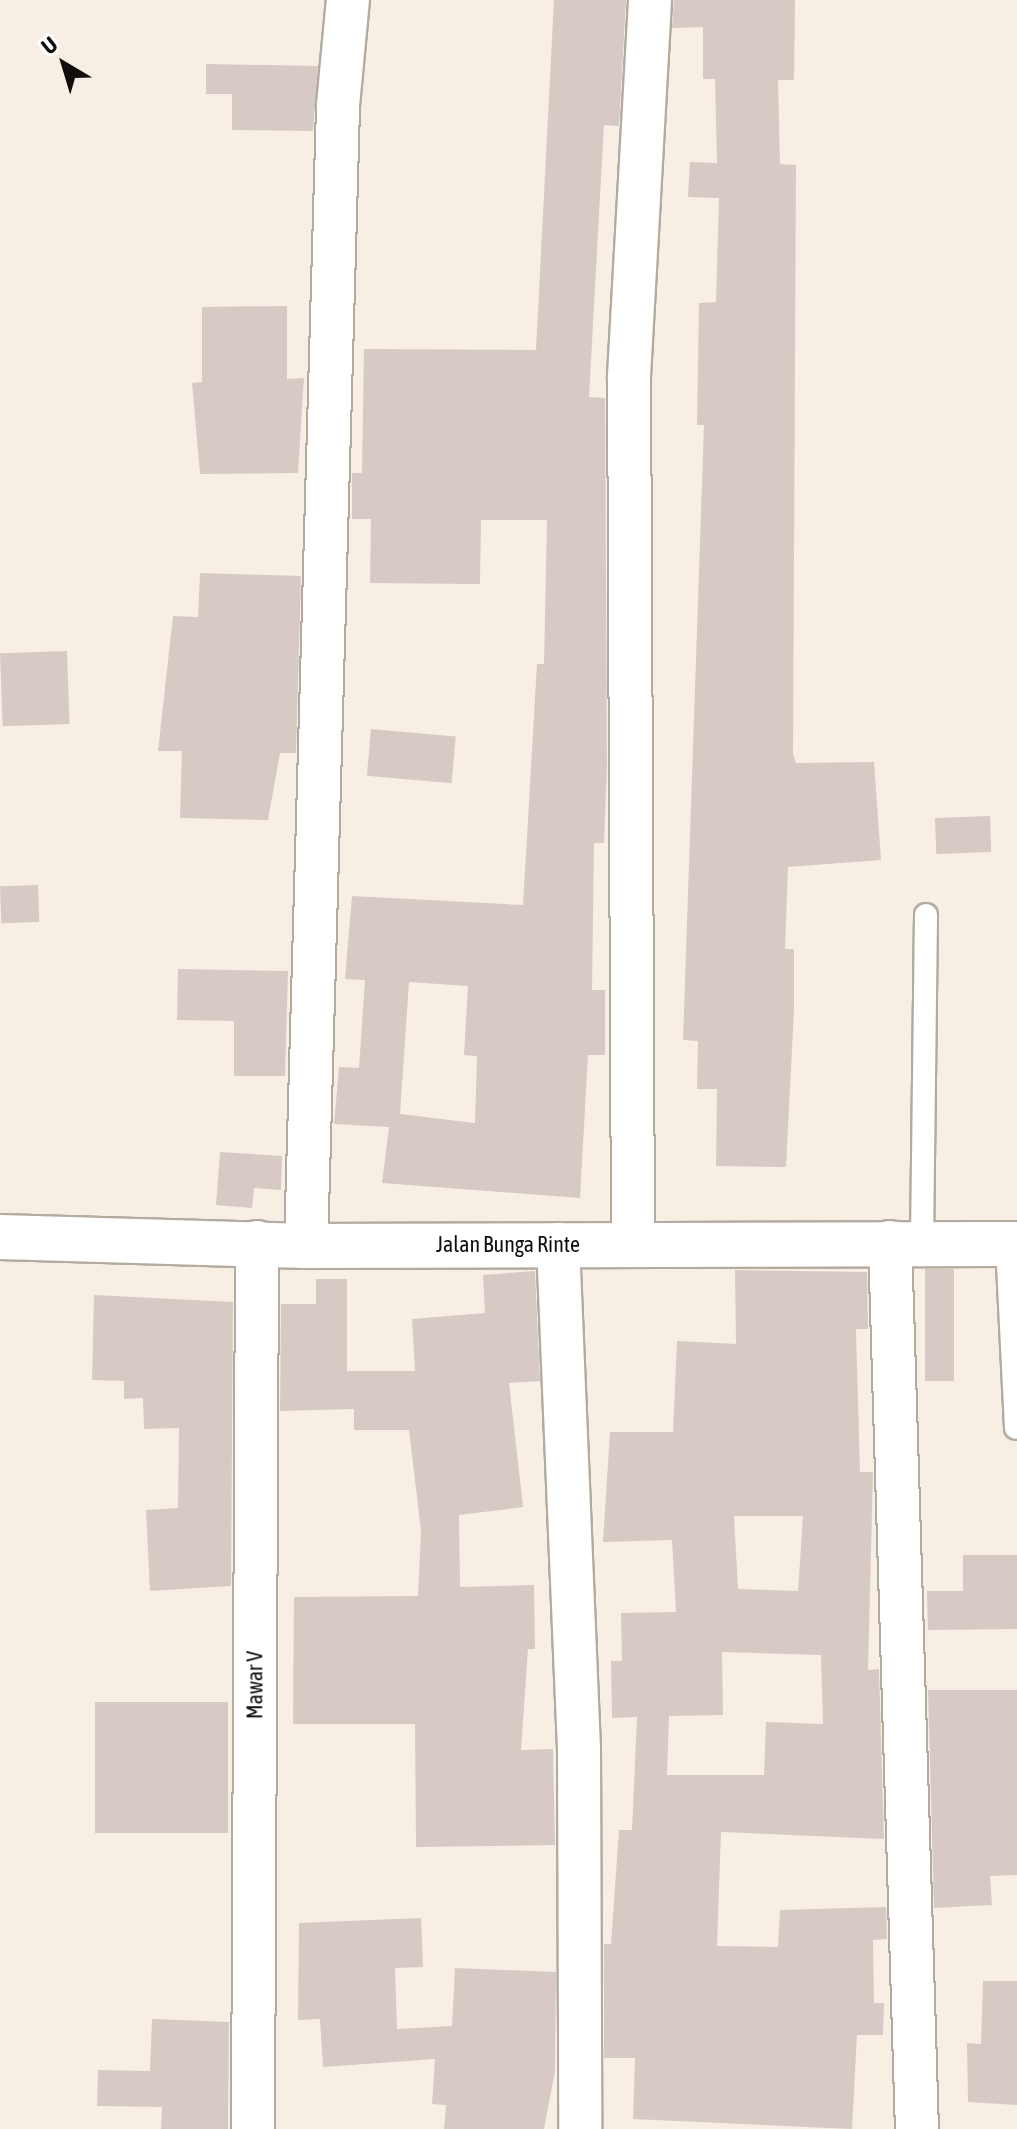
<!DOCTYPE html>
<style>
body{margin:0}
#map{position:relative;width:1017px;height:2129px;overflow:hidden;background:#f7efe4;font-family:"Asap Condensed",sans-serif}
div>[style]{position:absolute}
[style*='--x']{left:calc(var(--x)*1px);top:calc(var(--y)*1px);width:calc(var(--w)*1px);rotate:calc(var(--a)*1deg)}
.building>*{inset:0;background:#d7cac4;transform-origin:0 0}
.roads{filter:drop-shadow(2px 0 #b3aba0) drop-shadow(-2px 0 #b3aba0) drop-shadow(0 2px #b3aba0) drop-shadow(0 -2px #b3aba0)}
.service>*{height:22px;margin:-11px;padding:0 11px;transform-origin:11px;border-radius:11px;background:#fff}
.minor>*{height:42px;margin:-21px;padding:0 21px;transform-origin:21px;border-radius:21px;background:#fff}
.tertiary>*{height:44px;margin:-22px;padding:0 22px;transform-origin:22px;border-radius:22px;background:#fff}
span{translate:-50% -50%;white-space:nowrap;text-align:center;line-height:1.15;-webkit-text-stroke:8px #fff;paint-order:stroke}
.street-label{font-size:22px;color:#110f0b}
.north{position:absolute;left:24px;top:24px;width:80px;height:80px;-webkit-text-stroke:6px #fff;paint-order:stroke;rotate:322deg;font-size:22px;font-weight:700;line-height:32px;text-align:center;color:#110f0b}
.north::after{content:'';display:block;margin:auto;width:28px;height:36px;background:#110f0b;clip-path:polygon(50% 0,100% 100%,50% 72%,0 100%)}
</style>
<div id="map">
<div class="building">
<i style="clip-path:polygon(evenodd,554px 0,626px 0,619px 126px,604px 125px,589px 397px,605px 398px,607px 766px,604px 843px,594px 843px,592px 990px,605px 990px,605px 1055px,588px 1055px,580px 1198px,382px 1183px,389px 1127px,334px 1124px,339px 1067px,359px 1068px,365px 980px,345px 979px,352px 896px,523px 905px,537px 664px,544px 664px,547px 520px,481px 520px,480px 584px,370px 583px,371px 519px,352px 519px,352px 473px,362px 473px,364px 349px,536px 350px,554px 0,409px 982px,468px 986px,464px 1055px,477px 1056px,475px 1123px,400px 1114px,409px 982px)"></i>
<i style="clip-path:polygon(674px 0,795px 0,794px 80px,778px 80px,780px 164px,796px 165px,793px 754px,796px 763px,874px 762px,881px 860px,788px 867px,785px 949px,794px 949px,794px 1010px,786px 1167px,716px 1166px,717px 1089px,697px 1089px,698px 1041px,683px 1040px,704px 425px,697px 425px,699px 303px,716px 302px,719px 198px,688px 197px,690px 162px,717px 163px,715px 79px,703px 79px,703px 27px,672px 28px)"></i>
<i style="clip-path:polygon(206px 64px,318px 66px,313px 131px,232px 130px,232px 94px,206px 94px)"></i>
<i style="clip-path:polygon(287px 306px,287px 379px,304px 378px,298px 473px,200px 474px,192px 383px,202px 382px,202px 307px)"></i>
<i style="clip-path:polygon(200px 573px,301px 576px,296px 753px,280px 753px,268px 820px,180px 818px,182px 751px,158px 751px,173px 616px,198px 617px)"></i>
<i style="left:67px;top:651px;width:73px;height:67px;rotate:88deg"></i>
<i style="left:371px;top:729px;width:85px;height:47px;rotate:5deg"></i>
<i style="left:990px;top:816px;width:36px;height:55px;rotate:88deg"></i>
<i style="left:38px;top:885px;width:37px;height:38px;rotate:88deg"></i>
<i style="clip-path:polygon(178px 969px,288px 971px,285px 1076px,234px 1076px,234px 1021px,177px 1020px)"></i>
<i style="clip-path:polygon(220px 1152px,282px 1156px,281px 1190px,254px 1188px,252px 1208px,216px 1205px)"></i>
<i style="left:925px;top:1269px;width:29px;height:112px"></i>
<i style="clip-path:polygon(evenodd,735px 1270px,867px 1272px,868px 1329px,856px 1329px,860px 1472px,873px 1472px,868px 1670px,879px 1669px,884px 1839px,721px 1832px,717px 1946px,778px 1947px,780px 1910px,886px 1907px,887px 1939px,873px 1940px,874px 2003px,884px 2003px,883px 2035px,857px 2035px,852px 2129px,633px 2119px,635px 2058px,604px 2058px,604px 1944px,611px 1944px,619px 1830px,632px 1830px,637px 1717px,612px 1718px,611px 1661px,622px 1661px,621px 1613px,676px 1612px,672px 1540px,603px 1542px,610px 1432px,673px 1432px,677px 1341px,736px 1344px,735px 1270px,734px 1516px,803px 1516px,798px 1591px,738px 1589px,734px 1516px,735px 1270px,722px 1652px,821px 1655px,823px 1724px,766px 1722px,764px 1775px,667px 1775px,669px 1716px,723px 1715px,722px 1652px)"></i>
<i style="clip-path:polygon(535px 1271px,540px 1381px,509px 1383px,523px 1507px,459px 1515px,460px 1587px,534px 1585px,535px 1649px,528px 1649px,521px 1750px,553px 1749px,555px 1845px,416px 1847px,415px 1724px,293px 1724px,294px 1597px,418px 1596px,421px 1531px,409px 1430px,354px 1430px,354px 1409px,280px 1411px,281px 1304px,316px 1304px,316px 1279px,347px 1279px,347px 1371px,415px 1371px,412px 1319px,485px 1313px,483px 1275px)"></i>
<i style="clip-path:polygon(94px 1295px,233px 1302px,231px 1586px,150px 1591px,146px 1510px,178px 1508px,179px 1428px,144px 1429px,143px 1398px,124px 1399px,124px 1381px,92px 1380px)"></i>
<i style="clip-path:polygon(963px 1555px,1017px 1555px,1017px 1629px,928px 1630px,927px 1591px,963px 1591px)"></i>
<i style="clip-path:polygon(928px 1690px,1017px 1690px,1017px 1875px,990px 1876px,992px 1905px,934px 1908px)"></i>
<i style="left:95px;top:1702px;width:133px;height:131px"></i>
<i style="clip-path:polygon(421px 1918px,423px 1967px,395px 1968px,397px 2029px,452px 2026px,455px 1968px,556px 1972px,555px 2071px,544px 2129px,444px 2129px,446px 2105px,432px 2104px,435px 2059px,323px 2067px,320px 2019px,298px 2020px,299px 1923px)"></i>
<i style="clip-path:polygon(983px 1981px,1017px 1981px,1017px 2105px,968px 2102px,967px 2043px,981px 2044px)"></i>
<i style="clip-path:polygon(152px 2019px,229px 2022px,228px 2129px,161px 2129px,162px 2107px,97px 2106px,98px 2070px,150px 2071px)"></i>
</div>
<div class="roads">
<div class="service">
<i style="--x:922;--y:1242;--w:327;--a:-89.3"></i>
<i style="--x:1007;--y:1244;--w:184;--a:87.2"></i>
</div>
<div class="minor">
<i style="--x:890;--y:1242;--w:887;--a:88.26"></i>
<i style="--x:558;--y:1244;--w:505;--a:87.62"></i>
<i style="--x:579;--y:1749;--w:380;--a:89.8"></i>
<i style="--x:633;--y:1244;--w:868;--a:-90.26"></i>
<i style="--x:629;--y:376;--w:377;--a:-86.8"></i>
<i style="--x:306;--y:1246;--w:1141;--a:-88.39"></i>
<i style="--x:338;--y:105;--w:105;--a:-84.6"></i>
<i style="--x:253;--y:2129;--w:887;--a:-89.74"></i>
</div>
<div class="tertiary">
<i style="--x:0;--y:1237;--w:306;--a:1.7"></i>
<i style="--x:306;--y:1246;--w:711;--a:-0.16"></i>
</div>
</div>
<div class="street-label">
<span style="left:508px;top:1245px">Jalan Bunga Rinte</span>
<span style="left:255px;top:1685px;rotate:-90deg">Mawar V</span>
</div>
<div class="north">U</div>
</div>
